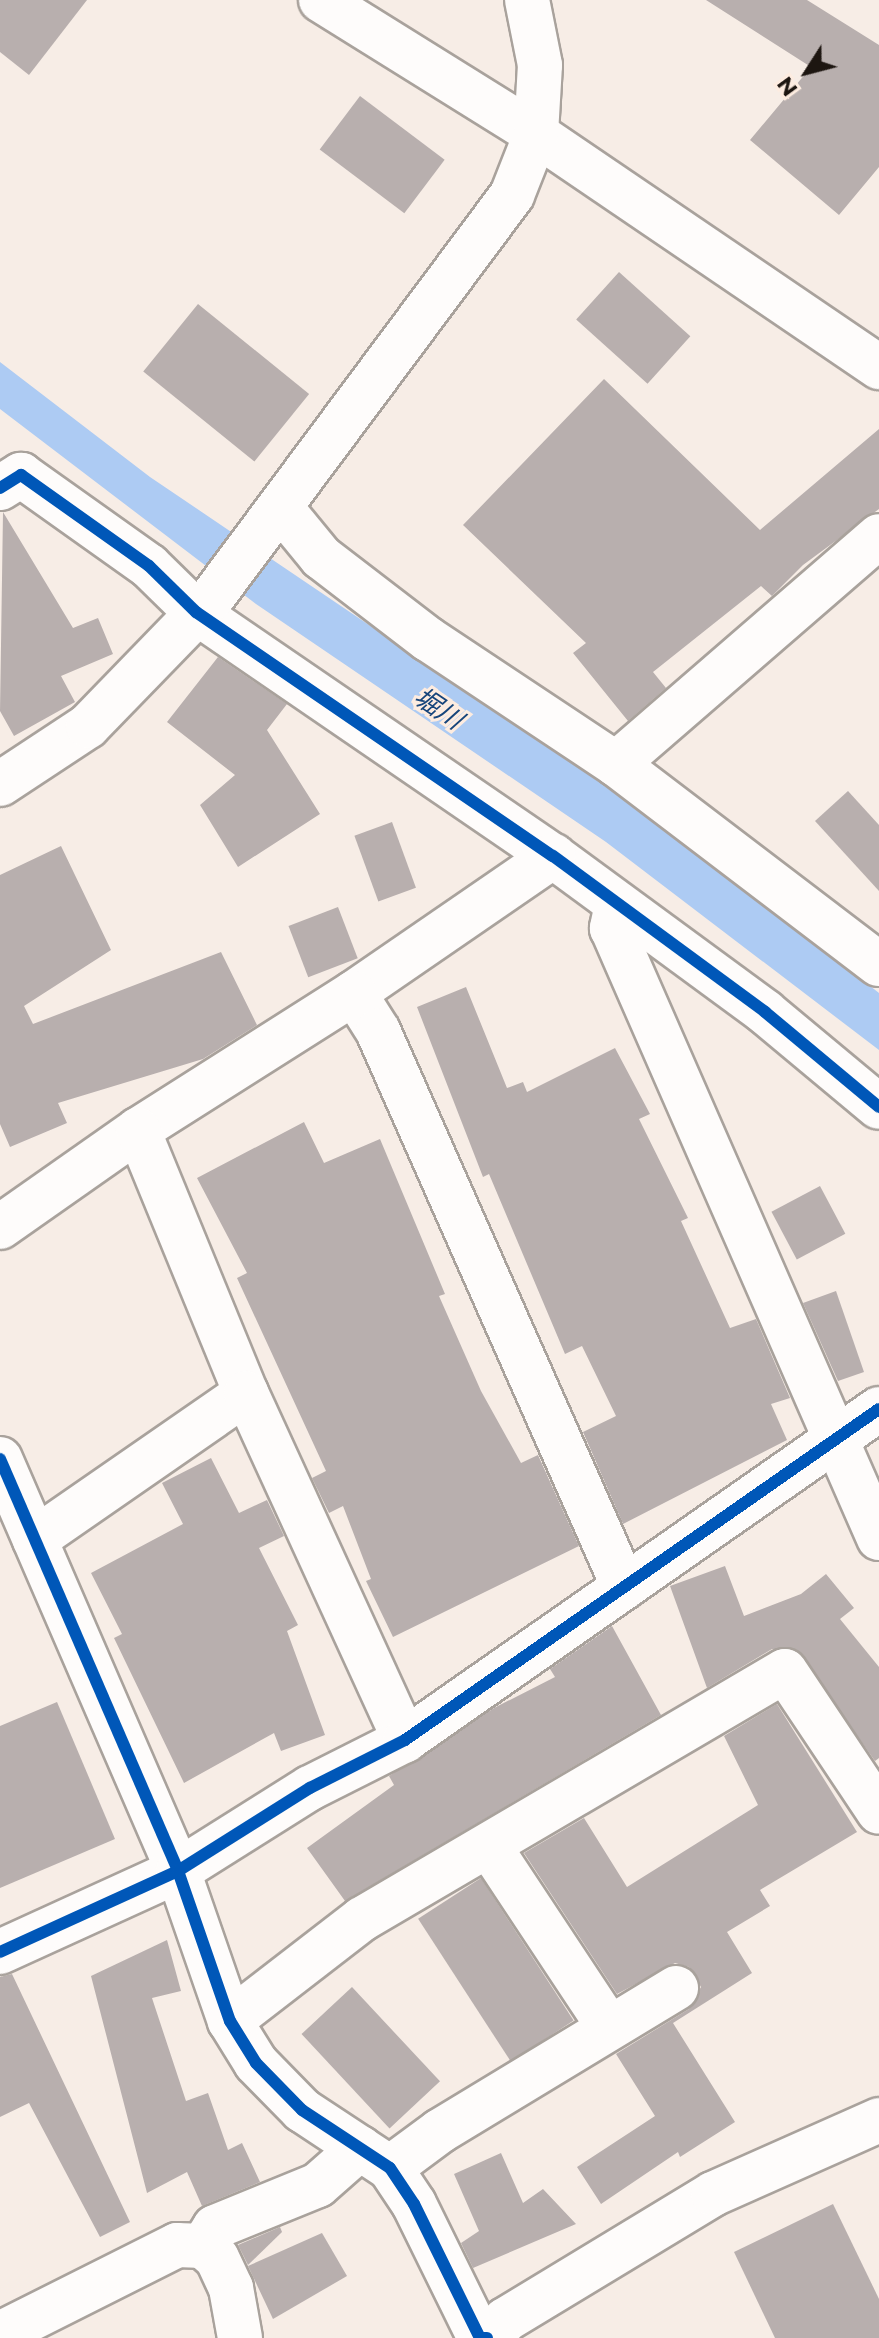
<!DOCTYPE html>
<meta charset="utf-8">
<style>
body{margin:0}
#map{position:relative;width:879px;height:2338px;overflow:hidden;background:#f7ede6;font-family:Montserrat,"Noto Sans JP",sans-serif}
div>[style]{position:absolute}
[style*='--x']{left:calc(var(--x)*1px);top:calc(var(--y)*1px);width:calc(var(--w)*1px);rotate:calc(var(--a)*1deg)}
.water>*{inset:0;background:#adcbf3}
.building>*{inset:0;background:#b8afae;transform-origin:0 0}
.roads{filter:drop-shadow(2px 0 #a9a29c) drop-shadow(-2px 0 #a9a29c) drop-shadow(0 2px #a9a29c) drop-shadow(0 -2px #a9a29c)}
.minor>*{height:44px;margin:-22px;padding:0 22px;transform-origin:22px;border-radius:22px;background:#fefcfb}
.cycleway>*{height:12px;margin:-6px;padding:0 6px;transform-origin:6px;border-radius:6px;background:#0057b8}
span{translate:-50% -50%;white-space:nowrap;text-align:center;line-height:1.15;-webkit-text-stroke:6px #fdece0;paint-order:stroke}
.water-label{font-size:26px;color:#17457b;font-style:italic}
.north{position:absolute;left:767px;top:32px;width:80px;height:80px;-webkit-text-stroke:6px #fdece0;paint-order:stroke;rotate:234deg;font-size:22px;font-weight:700;line-height:32px;text-align:center;color:#1d1611}
.north::after{content:'';display:block;margin:auto;width:28px;height:36px;background:#1d1611;clip-path:polygon(50% 0,100% 100%,50% 72%,0 100%)}
</style>
<div id="map">
<div class="water">
<i style="clip-path:polygon(0 362px,150px 477px,662px 823px,879px 993px,879px 1050px,606px 842px,256px 604px,0 409px)"></i>
</div>
<div class="building">
<i style="clip-path:polygon(0 0,87px 0,29px 75px,0 52px)"></i>
<i style="clip-path:polygon(706px 0,807px 0,879px 45px,879px 167px,839px 215px,750px 140px,811px 67px)"></i>
<i style="left:360px;top:96px;width:106px;height:67px;rotate:37deg"></i>
<i style="left:619px;top:272px;width:96px;height:64px;rotate:42deg"></i>
<i style="left:198px;top:304px;width:143px;height:87px;rotate:39deg"></i>
<i style="clip-path:polygon(604px 379px,760px 530px,879px 429px,879px 509px,803px 565px,772px 596px,761px 586px,653px 672px,666px 688px,628px 721px,573px 653px,586px 643px,463px 525px)"></i>
<i style="clip-path:polygon(3px 512px,73px 628px,98px 618px,113px 654px,61px 676px,75px 702px,14px 736px,0 711px)"></i>
<i style="clip-path:polygon(218px 657px,287px 704px,267px 730px,320px 814px,238px 867px,200px 805px,235px 775px,167px 722px)"></i>
<i style="clip-path:polygon(848px 791px,879px 825px,879px 891px,815px 821px)"></i>
<i style="left:392px;top:822px;width:70px;height:40px;rotate:70deg"></i>
<i style="clip-path:polygon(61px 846px,111px 950px,24px 1006px,33px 1024px,221px 952px,257px 1025px,203px 1059px,58px 1103px,67px 1123px,10px 1147px,0 1124px,0 875px)"></i>
<i style="left:338px;top:907px;width:55px;height:53px;rotate:69deg"></i>
<i style="clip-path:polygon(466px 987px,507px 1088px,523px 1082px,527px 1092px,615px 1048px,650px 1114px,639px 1119px,688px 1218px,681px 1221px,730px 1328px,756px 1319px,790px 1398px,771px 1404px,787px 1440px,623px 1524px,583px 1432px,616px 1416px,582px 1346px,565px 1354px,489px 1174px,483px 1177px,417px 1007px)"></i>
<i style="clip-path:polygon(304px 1122px,324px 1163px,380px 1139px,445px 1294px,439px 1296px,481px 1391px,521px 1463px,538px 1455px,579px 1546px,393px 1637px,366px 1581px,371px 1579px,343px 1506px,329px 1513px,312px 1478px,326px 1471px,237px 1278px,247px 1273px,197px 1178px)"></i>
<i style="left:820px;top:1186px;width:54px;height:55px;rotate:62deg"></i>
<i style="clip-path:polygon(836px 1291px,864px 1372px,838px 1381px,803px 1303px)"></i>
<i style="clip-path:polygon(211px 1458px,239px 1513px,267px 1500px,284px 1536px,259px 1548px,298px 1625px,287px 1631px,325px 1735px,281px 1751px,274px 1733px,184px 1783px,114px 1638px,122px 1634px,91px 1573px,183px 1524px,162px 1483px)"></i>
<i style="clip-path:polygon(725px 1566px,744px 1616px,801px 1594px,826px 1574px,854px 1608px,840px 1619px,879px 1667px,879px 1758px,875px 1761px,796px 1649px,772px 1649px,707px 1688px,670px 1586px)"></i>
<i style="clip-path:polygon(612px 1626px,661px 1715px,345px 1901px,307px 1848px,394px 1785px,389px 1776px,494px 1708px,555px 1677px,550px 1669px)"></i>
<i style="clip-path:polygon(57px 1702px,115px 1839px,0 1888px,0 1726px)"></i>
<i style="clip-path:polygon(777px 1704px,857px 1832px,760px 1890px,770px 1906px,727px 1932px,752px 1973px,673px 2023px,735px 2122px,680px 2157px,678px 2152px,601px 2204px,577px 2167px,655px 2116px,616px 2054px,689px 2009px,701px 1987px,689px 1967px,675px 1963px,617px 1994px,524px 1853px,584px 1818px,627px 1887px,758px 1805px,724px 1736px)"></i>
<i style="left:481px;top:1878px;width:170px;height:75px;rotate:57deg"></i>
<i style="clip-path:polygon(167px 1940px,181px 1991px,152px 1998px,186px 2101px,208px 2093px,228px 2150px,242px 2143px,260px 2182px,202px 2206px,187px 2172px,147px 2193px,91px 1976px)"></i>
<i style="clip-path:polygon(12px 1974px,130px 2222px,100px 2237px,29px 2103px,0 2117px,0 1977px)"></i>
<i style="left:352px;top:1987px;width:129px;height:69px;rotate:47deg"></i>
<i style="clip-path:polygon(501px 2153px,523px 2203px,543px 2189px,576px 2224px,473px 2268px,461px 2243px,479px 2231px,454px 2174px)"></i>
<i style="clip-path:polygon(833px 2204px,879px 2299px,879px 2338px,775px 2338px,734px 2252px)"></i>
<i style="clip-path:polygon(280px 2227px,282px 2232px,248px 2265px,238px 2245px)"></i>
<i style="clip-path:polygon(322px 2233px,347px 2276px,273px 2319px,248px 2266px)"></i>
</div>
<div class="roads">
<div class="minor">
<i style="--x:321;--y:0;--w:253;--a:31.9"></i>
<i style="--x:536;--y:134;--w:415;--a:34.2"></i>
<i style="--x:0;--y:488;--w:25;--a:-32"></i>
<i style="--x:21;--y:475;--w:157;--a:35.4"></i>
<i style="--x:149;--y:566;--w:66;--a:44.4"></i>
<i style="--x:196;--y:612;--w:432;--a:34.4"></i>
<i style="--x:553;--y:856;--w:263;--a:36.3"></i>
<i style="--x:765;--y:1012;--w:148;--a:39.8"></i>
<i style="--x:280;--y:507;--w:65;--a:50.6"></i>
<i style="--x:321;--y:557;--w:135;--a:37.5"></i>
<i style="--x:428;--y:639;--w:226;--a:33.6"></i>
<i style="--x:616;--y:764;--w:348;--a:-40.9"></i>
<i style="--x:616;--y:764;--w:330;--a:37.3"></i>
<i style="--x:0;--y:784;--w:105;--a:-33.4"></i>
<i style="--x:88;--y:726;--w:177;--a:-45.9"></i>
<i style="--x:211;--y:599;--w:504;--a:-53.31"></i>
<i style="--x:512;--y:195;--w:66;--a:-68.5"></i>
<i style="--x:536;--y:134;--w:69;--a:-86.7"></i>
<i style="--x:540;--y:65;--w:66;--a:-101.3"></i>
<i style="--x:617;--y:904;--w:25;--a:102"></i>
<i style="--x:612;--y:928;--w:666;--a:66.36"></i>
<i style="--x:354;--y:993;--w:242;--a:-34.5"></i>
<i style="--x:138;--y:1130;--w:256;--a:-32.4"></i>
<i style="--x:354;--y:993;--w:45;--a:57.7"></i>
<i style="--x:378;--y:1031;--w:608;--a:66.13"></i>
<i style="--x:0;--y:1227;--w:169;--a:-35.1"></i>
<i style="--x:138;--y:1130;--w:284;--a:67.7"></i>
<i style="--x:246;--y:1393;--w:257;--a:145.3"></i>
<i style="--x:246;--y:1393;--w:382;--a:65.4"></i>
<i style="--x:0;--y:1459;--w:449;--a:66.6"></i>
<i style="--x:178;--y:1871;--w:159;--a:70.9"></i>
<i style="--x:230;--y:2021;--w:49;--a:58.2"></i>
<i style="--x:256;--y:2063;--w:66;--a:45.6"></i>
<i style="--x:302;--y:2110;--w:105;--a:33.4"></i>
<i style="--x:390;--y:2168;--w:43;--a:56.3"></i>
<i style="--x:414;--y:2204;--w:149;--a:63.8"></i>
<i style="--x:480;--y:2338;--w:7;--a:0"></i>
<i style="--x:489;--y:1846;--w:216;--a:56.5"></i>
<i style="--x:0;--y:1952;--w:196;--a:-24.5"></i>
<i style="--x:178;--y:1871;--w:156;--a:-32.2"></i>
<i style="--x:310;--y:1788;--w:106;--a:-26.8"></i>
<i style="--x:405;--y:1740;--w:578;--a:-34.93"></i>
<i style="--x:230;--y:2021;--w:167;--a:-37.7"></i>
<i style="--x:362;--y:1919;--w:490;--a:-30.4"></i>
<i style="--x:785;--y:1671;--w:169;--a:56.3"></i>
<i style="--x:390;--y:2168;--w:62;--a:-36.5"></i>
<i style="--x:440;--y:2131;--w:276;--a:-31.2"></i>
<i style="--x:203;--y:2246;--w:22;--a:-58"></i>
<i style="--x:215;--y:2227;--w:111;--a:-22.2"></i>
<i style="--x:318;--y:2185;--w:56;--a:-41.4"></i>
<i style="--x:0;--y:2334;--w:198;--a:-26.7"></i>
<i style="--x:177;--y:2245;--w:26;--a:2"></i>
<i style="--x:203;--y:2246;--w:18;--a:41"></i>
<i style="--x:217;--y:2258;--w:33;--a:65"></i>
<i style="--x:231;--y:2288;--w:51;--a:79.8"></i>
<i style="--x:491;--y:2338;--w:23;--a:-52"></i>
<i style="--x:505;--y:2320;--w:243;--a:-31.2"></i>
<i style="--x:713;--y:2194;--w:182;--a:-24"></i>
</div>
</div>
<div class="cycleway">
<i style="--x:0;--y:488;--w:25;--a:-32"></i>
<i style="--x:21;--y:475;--w:157;--a:35.4"></i>
<i style="--x:149;--y:566;--w:66;--a:44.4"></i>
<i style="--x:196;--y:612;--w:432;--a:34.4"></i>
<i style="--x:553;--y:856;--w:263;--a:36.3"></i>
<i style="--x:765;--y:1012;--w:148;--a:39.8"></i>
<i style="--x:0;--y:1459;--w:449;--a:66.6"></i>
<i style="--x:178;--y:1871;--w:159;--a:70.9"></i>
<i style="--x:230;--y:2021;--w:49;--a:58.2"></i>
<i style="--x:256;--y:2063;--w:66;--a:45.6"></i>
<i style="--x:302;--y:2110;--w:105;--a:33.4"></i>
<i style="--x:390;--y:2168;--w:43;--a:56.3"></i>
<i style="--x:414;--y:2204;--w:149;--a:63.8"></i>
<i style="--x:480;--y:2338;--w:7;--a:0"></i>
<i style="--x:0;--y:1952;--w:196;--a:-24.5"></i>
<i style="--x:178;--y:1871;--w:156;--a:-32.2"></i>
<i style="--x:310;--y:1788;--w:106;--a:-26.8"></i>
<i style="--x:405;--y:1740;--w:578;--a:-34.93"></i>
</div>
<div class="water-label">
<span style="left:438px;top:709px;rotate:34deg">堀川</span>
</div>
<div class="north">N</div>
</div>
